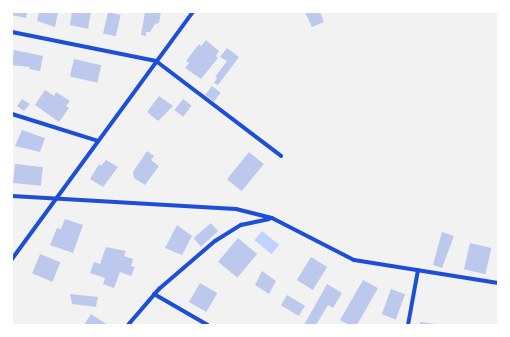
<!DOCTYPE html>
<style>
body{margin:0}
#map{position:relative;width:510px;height:337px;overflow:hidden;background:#f2f2f2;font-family:"PT Sans Narrow",sans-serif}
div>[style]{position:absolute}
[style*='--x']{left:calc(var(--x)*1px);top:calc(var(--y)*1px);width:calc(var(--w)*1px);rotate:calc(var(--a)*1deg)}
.water>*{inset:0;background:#bfd3fe;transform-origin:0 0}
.building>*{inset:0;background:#bdc9ec;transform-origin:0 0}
.minor>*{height:4px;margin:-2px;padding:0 2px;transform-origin:2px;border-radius:2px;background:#1d4ed8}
span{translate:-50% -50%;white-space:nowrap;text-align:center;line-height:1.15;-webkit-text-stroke:3px #fff;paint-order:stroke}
.frame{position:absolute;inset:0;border:13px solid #fff;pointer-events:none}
</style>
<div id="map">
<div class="water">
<i style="left:262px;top:231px;width:22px;height:12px;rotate:39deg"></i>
</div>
<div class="building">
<i style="clip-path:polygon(12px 12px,27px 12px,26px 18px,12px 15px)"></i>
<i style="clip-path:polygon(39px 12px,58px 12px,55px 27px,37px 21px)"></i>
<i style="clip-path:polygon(72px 12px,91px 12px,88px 29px,70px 25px)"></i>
<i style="left:108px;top:12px;width:13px;height:22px;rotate:13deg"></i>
<i style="clip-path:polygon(145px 12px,161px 12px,159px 23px,155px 24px,150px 32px,146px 32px,146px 36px,141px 35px)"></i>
<i style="clip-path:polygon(305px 12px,320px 12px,324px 22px,312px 27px)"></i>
<i style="clip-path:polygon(206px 40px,219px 51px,216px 56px,218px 58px,201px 79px,185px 68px,189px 63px,186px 61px,199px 44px,201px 46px)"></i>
<i style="clip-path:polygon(227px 48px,239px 57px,218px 85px,214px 83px,217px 78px,215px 77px,227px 61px,220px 57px)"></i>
<i style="clip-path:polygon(14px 50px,43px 56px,40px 71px,29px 69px,30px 67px,12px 65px)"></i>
<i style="left:74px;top:59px;width:28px;height:18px;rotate:13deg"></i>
<i style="left:212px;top:86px;width:11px;height:11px;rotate:38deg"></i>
<i style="clip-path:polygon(45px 90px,54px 96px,56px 92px,70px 101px,66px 106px,69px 108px,59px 122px,35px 105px)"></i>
<i style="clip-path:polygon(159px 96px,173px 106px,158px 121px,147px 112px)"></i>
<i style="clip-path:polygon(22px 99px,30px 104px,24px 111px,17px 106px)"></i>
<i style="left:183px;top:99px;width:11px;height:14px;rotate:38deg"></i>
<i style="clip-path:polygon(22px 130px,45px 138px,40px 152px,15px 146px)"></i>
<i style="clip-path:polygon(147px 151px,154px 156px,151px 160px,159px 166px,145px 185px,134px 178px,133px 172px)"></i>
<i style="left:249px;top:152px;width:19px;height:35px;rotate:39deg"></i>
<i style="clip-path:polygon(106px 160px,118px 167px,103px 187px,90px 179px,99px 164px,101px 166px)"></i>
<i style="left:15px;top:164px;width:28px;height:19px;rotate:6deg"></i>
<i style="clip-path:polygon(65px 219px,83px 225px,73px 253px,50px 245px,57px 228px,61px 229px)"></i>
<i style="left:211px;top:223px;width:11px;height:23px;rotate:49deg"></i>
<i style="clip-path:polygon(177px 225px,192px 236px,182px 255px,165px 248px)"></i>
<i style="clip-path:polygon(442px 232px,454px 236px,442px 268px,433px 265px)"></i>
<i style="left:238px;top:238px;width:25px;height:31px;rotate:40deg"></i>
<i style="left:470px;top:243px;width:22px;height:27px;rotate:13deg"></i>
<i style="clip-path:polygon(106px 247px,126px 251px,124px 256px,133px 259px,131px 266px,135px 267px,131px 276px,120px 272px,114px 288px,103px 284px,105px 278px,90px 273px,94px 262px,100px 264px)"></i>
<i style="left:40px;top:254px;width:22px;height:21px;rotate:22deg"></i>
<i style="left:311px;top:257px;width:19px;height:27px;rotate:32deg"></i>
<i style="clip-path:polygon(262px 271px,276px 281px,269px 294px,255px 285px)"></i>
<i style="clip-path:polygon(363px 280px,378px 288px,357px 325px,349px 325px,340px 320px)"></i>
<i style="left:200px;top:283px;width:20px;height:22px;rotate:30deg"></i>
<i style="clip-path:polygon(327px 284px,342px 293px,333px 308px,328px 305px,316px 325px,304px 325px)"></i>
<i style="left:391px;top:289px;width:15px;height:27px;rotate:20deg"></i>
<i style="clip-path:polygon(70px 294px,98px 297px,96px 307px,72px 304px)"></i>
<i style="left:287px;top:295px;width:21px;height:12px;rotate:31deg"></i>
<i style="clip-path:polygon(91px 314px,108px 325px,84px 325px)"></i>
<i style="clip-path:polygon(420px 322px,437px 324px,436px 325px,420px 325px)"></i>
</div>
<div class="minor">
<i style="--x:12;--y:32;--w:147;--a:11.4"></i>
<i style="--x:156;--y:61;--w:157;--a:37.2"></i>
<i style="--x:12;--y:114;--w:90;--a:17.4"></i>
<i style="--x:12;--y:196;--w:224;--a:3.3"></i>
<i style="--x:236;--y:209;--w:37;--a:14"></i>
<i style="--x:272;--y:218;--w:92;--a:27.1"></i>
<i style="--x:354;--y:260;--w:146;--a:9.1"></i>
<i style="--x:12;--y:259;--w:306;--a:-53.8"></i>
<i style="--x:154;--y:294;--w:62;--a:29.9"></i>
<i style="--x:128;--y:325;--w:48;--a:-49.3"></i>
<i style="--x:159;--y:289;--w:74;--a:-40.6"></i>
<i style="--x:215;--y:241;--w:31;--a:-32"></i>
<i style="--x:241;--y:225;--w:29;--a:-12"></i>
<i style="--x:408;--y:325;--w:56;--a:-79.7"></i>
</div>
<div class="frame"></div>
</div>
